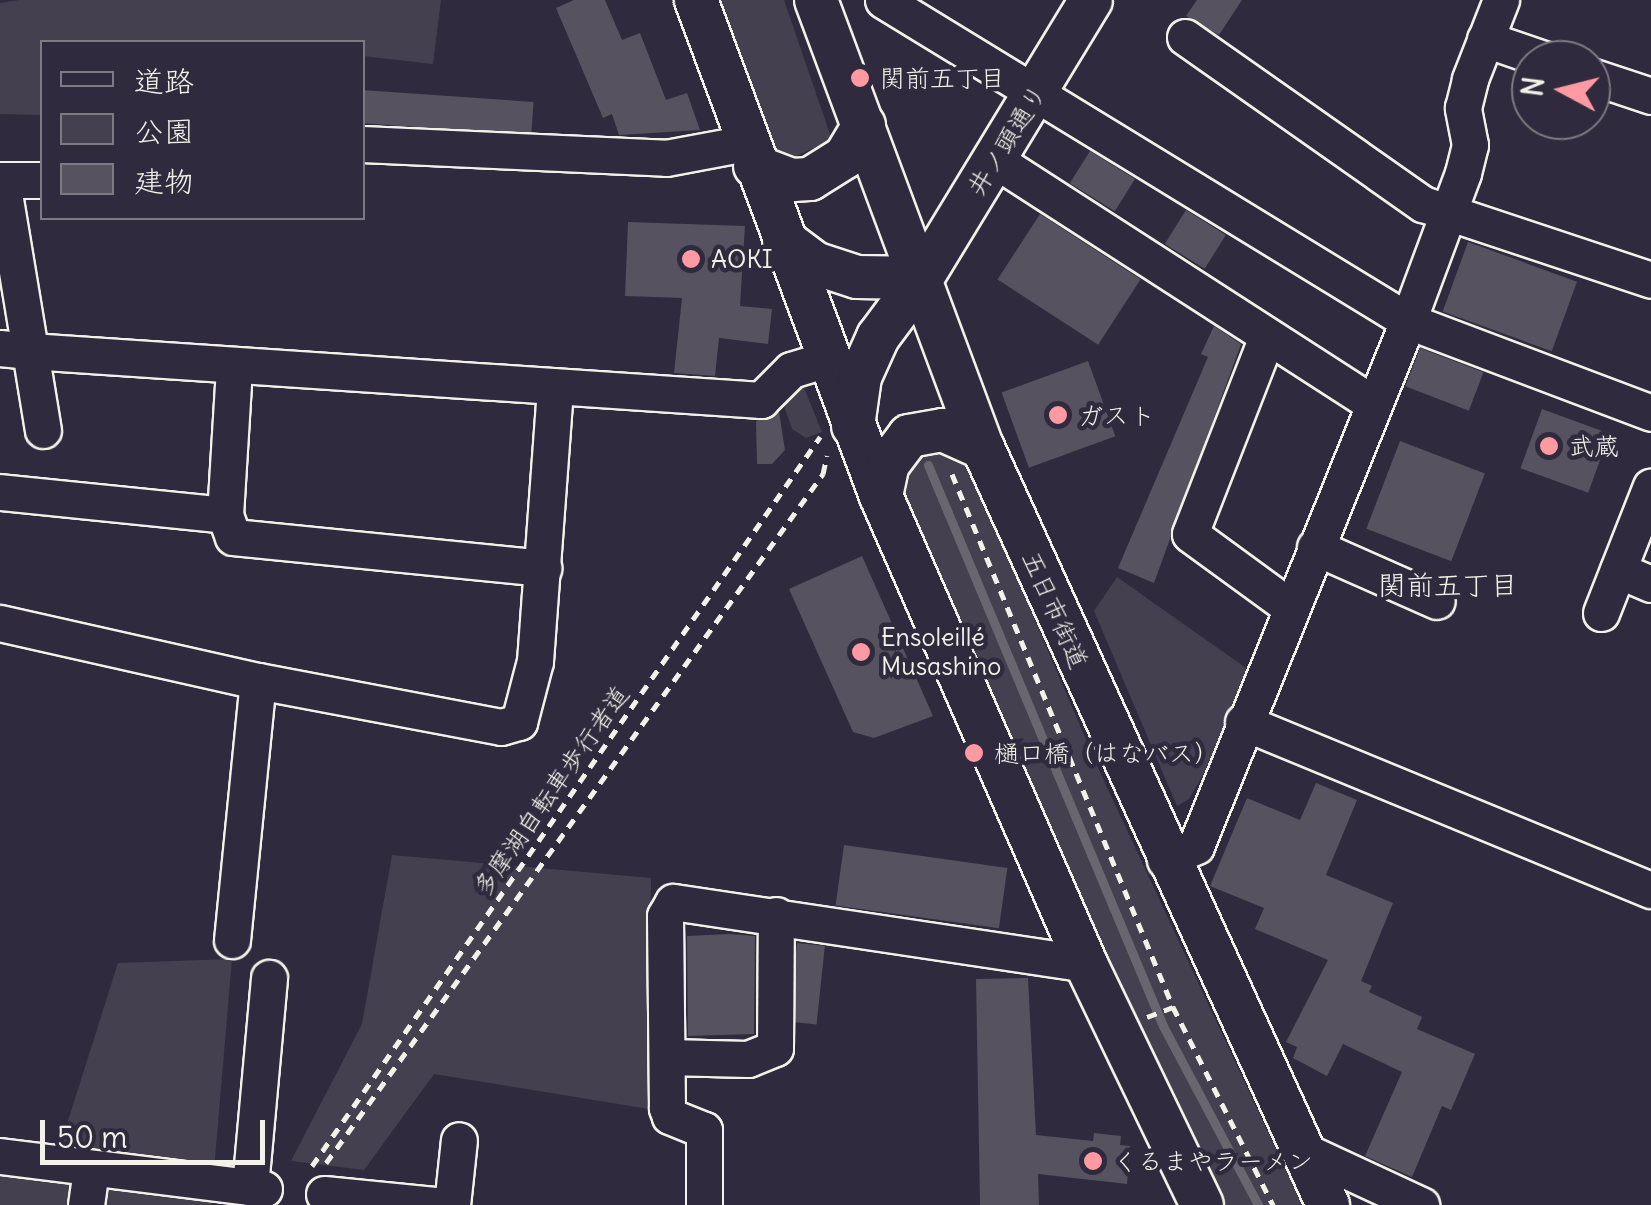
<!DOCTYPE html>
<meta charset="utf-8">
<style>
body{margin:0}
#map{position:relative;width:1651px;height:1205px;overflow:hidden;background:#2f2a3d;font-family:Delius,"Klee One",sans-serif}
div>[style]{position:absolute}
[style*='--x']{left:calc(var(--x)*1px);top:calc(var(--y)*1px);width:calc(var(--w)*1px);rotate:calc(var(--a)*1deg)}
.green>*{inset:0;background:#454050}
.stream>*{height:9px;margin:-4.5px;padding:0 4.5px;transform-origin:4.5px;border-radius:4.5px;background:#6a6670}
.building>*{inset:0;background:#56525f;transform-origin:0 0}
.path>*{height:5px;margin-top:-2.5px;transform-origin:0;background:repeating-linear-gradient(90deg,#f4f1e8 0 10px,transparent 0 18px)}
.roads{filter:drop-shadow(2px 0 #f4f1e8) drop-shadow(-2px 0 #f4f1e8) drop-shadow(0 2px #f4f1e8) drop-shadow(0 -2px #f4f1e8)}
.minor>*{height:35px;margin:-17.5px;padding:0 17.5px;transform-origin:17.5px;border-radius:17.5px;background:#2f2a3d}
.major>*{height:42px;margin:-21px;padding:0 21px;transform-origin:21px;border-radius:21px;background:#2f2a3d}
.dots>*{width:28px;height:28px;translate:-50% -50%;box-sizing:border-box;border:5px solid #2f2a3d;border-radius:50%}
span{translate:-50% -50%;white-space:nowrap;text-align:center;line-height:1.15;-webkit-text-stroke:9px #2f2a3d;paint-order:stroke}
.poi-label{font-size:25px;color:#f4f1e8}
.left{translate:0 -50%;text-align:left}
.street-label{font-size:25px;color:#f4f1e8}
.neighbourhood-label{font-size:28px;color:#f4f1e8}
.legend{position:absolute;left:40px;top:40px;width:325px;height:180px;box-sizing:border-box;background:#2f2a3d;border:2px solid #7e7a81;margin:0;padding:12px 18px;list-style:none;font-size:30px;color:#f4f1e8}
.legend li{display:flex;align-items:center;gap:20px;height:50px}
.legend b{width:50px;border:2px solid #7e7a81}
.north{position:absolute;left:1511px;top:40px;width:100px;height:100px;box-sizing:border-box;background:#2f2a3d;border:2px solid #7e7a81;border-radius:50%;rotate:277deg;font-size:28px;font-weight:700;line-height:40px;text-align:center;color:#f4f1e8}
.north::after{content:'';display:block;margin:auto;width:35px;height:45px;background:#ff9aa2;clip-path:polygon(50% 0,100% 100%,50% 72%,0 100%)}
.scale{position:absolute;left:40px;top:1120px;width:225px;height:45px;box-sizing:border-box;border:5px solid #f4f1e8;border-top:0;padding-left:12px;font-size:30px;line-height:35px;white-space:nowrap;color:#f4f1e8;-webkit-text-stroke:8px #2f2a3d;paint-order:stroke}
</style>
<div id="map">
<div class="green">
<i style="clip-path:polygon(19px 0,441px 0,433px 64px,363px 56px,362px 42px,42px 42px,42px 115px,0 114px,0 3px)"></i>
<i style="clip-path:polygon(714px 0,784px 0,832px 140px,796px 156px,766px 147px)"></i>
<i style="clip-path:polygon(802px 383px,822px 432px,806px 438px,792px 429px,781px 397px)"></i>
<i style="clip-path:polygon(932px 449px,969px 465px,1098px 768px,1302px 1205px,1225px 1205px,1015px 756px,905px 497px,900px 480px,913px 454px)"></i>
<i style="clip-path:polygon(1117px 577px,1246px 668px,1234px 721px,1189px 799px,1177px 806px,1094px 611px)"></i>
<i style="clip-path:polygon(392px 855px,651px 878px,649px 1109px,434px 1074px,364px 1170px,291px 1161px,362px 1024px)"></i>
<i style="clip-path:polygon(232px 959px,211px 1205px,0 1205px,0 1166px,60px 1146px,118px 963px)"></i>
</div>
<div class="stream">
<i style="--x:928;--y:465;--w:608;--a:67.27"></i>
<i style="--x:1163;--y:1026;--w:203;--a:62"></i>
</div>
<div class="building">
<i style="clip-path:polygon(574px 0,605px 0,622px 40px,640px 33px,666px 100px,687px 93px,700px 130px,619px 135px,612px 114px,603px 118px,556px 8px)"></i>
<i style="clip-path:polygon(1197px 0,1242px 0,1219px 35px,1186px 16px)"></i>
<i style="left:362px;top:90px;width:172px;height:33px;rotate:4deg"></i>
<i style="left:1090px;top:151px;width:53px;height:38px;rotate:32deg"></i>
<i style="left:1186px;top:210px;width:47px;height:40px;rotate:32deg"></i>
<i style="left:1040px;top:214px;width:120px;height:78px;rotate:33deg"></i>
<i style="clip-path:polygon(628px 222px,745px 226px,740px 306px,772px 309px,768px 344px,719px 338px,715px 376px,674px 373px,682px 298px,625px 296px)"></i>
<i style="left:1468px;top:242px;width:116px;height:74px;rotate:20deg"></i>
<i style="clip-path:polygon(1214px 326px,1241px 344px,1154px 583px,1118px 568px,1208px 357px,1201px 354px)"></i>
<i style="left:1420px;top:348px;width:68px;height:41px;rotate:21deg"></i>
<i style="left:1088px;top:361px;width:80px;height:92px;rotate:70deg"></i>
<i style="left:1542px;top:409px;width:72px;height:63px;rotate:20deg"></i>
<i style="clip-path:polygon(779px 412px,785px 450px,772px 464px,757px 464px,756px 421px)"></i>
<i style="left:1400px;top:441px;width:91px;height:94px;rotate:21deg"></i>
<i style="clip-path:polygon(862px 556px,933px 716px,874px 738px,853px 732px,789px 589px)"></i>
<i style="clip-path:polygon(1316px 783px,1357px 800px,1326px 875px,1393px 903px,1361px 981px,1372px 986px,1369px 992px,1422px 1017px,1417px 1029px,1475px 1054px,1451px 1110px,1442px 1106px,1412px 1177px,1365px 1156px,1402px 1072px,1343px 1044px,1327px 1076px,1293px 1058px,1297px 1047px,1286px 1042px,1328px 960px,1255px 929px,1264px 908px,1210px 886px,1247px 798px,1300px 820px)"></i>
<i style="left:844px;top:845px;width:165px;height:61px;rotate:8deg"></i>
<i style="clip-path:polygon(729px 934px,755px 936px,754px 1034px,688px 1036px,687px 936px)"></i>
<i style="left:797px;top:943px;width:28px;height:79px;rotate:6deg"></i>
<i style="clip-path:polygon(1028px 978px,1036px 1135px,1093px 1141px,1094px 1133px,1121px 1136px,1120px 1145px,1130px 1146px,1127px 1184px,1038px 1174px,1039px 1205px,980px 1205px,976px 979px)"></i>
</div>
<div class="path">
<i style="--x:952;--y:474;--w:577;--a:67.48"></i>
<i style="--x:1173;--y:1007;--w:222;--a:63.2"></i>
<i style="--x:1147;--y:1017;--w:28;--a:-21"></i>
<i style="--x:326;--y:1163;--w:850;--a:-54.2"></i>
<i style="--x:823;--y:474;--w:19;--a:-78"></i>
<i style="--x:312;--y:1166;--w:889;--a:-55.13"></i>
</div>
<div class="roads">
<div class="minor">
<i style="--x:883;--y:0;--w:615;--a:31.44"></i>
<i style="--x:1408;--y:321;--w:260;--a:20.7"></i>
<i style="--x:1185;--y:37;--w:291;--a:35.1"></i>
<i style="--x:1423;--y:204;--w:240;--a:18.4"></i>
<i style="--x:1485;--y:39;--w:65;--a:19"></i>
<i style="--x:1591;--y:76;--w:63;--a:18.4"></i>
<i style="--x:362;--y:144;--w:304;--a:2.6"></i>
<i style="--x:666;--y:158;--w:81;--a:-10.6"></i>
<i style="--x:995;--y:160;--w:450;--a:32.8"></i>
<i style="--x:0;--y:180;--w:42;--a:0"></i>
<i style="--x:2;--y:181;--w:172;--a:80.6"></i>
<i style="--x:30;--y:351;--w:733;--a:3.83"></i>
<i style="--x:761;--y:400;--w:42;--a:-45"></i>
<i style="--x:791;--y:370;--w:37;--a:-17"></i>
<i style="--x:1266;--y:339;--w:209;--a:111.3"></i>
<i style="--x:1190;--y:534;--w:124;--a:36.1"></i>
<i style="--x:0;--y:348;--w:30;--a:6"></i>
<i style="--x:30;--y:351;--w:80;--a:80.7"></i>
<i style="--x:234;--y:368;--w:147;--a:93.5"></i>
<i style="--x:225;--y:515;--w:23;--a:70"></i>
<i style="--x:233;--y:537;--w:312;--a:5.7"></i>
<i style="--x:0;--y:492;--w:226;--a:5.8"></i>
<i style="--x:1315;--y:547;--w:133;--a:23.9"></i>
<i style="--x:1618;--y:570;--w:36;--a:23"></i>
<i style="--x:1601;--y:613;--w:136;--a:-68.5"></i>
<i style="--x:0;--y:623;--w:264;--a:12.7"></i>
<i style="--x:258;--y:681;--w:247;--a:10.7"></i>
<i style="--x:501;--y:727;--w:19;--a:-16"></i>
<i style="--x:519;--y:722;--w:63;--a:-75.3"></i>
<i style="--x:535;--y:661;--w:275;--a:-85.8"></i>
<i style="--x:1243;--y:722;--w:441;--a:22.4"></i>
<i style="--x:1165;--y:860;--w:34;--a:-24"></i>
<i style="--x:1196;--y:846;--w:566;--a:-68.01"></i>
<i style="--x:1408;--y:321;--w:158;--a:-69.6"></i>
<i style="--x:1463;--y:173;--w:29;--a:-76"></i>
<i style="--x:1470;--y:145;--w:38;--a:-101"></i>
<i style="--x:1463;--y:108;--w:30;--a:-76"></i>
<i style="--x:1470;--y:79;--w:85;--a:-68.6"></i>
<i style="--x:232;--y:940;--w:260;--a:-84.3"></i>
<i style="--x:667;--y:1057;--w:81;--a:1.4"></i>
<i style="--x:748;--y:1059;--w:29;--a:-22"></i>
<i style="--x:775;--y:1048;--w:133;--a:-89.6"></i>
<i style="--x:1298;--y:1148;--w:136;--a:24.9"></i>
<i style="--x:0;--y:1156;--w:266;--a:7.1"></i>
<i style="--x:250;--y:1187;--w:210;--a:-84.8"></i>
<i style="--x:324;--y:1194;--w:111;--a:5.7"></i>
<i style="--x:86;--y:1205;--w:37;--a:-82"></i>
<i style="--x:452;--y:1205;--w:65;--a:-83.9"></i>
<i style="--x:704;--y:1205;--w:75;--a:-90"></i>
<i style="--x:704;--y:1130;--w:37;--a:-158"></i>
<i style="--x:670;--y:1116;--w:9;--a:-111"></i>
<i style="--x:667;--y:1108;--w:192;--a:-90.6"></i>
<i style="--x:665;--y:916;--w:16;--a:-60"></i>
<i style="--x:673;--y:902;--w:418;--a:8.5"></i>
</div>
<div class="major">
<i style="--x:696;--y:0;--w:529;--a:69.55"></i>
<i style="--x:881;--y:496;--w:511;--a:66.34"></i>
<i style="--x:1086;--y:964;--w:267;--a:64.3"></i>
<i style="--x:816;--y:0;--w:478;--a:69.6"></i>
<i style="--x:983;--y:448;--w:832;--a:65.5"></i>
<i style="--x:755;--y:166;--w:40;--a:21"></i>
<i style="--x:792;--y:180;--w:18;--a:-3"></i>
<i style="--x:810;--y:179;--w:41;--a:-32.2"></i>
<i style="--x:845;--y:157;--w:37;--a:-59"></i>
<i style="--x:784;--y:240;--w:38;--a:37"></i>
<i style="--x:814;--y:263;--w:45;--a:18"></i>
<i style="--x:857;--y:277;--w:65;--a:0.9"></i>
<i style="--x:853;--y:426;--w:49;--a:-81.9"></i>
<i style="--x:860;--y:377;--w:44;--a:-65.8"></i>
<i style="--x:878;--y:337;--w:74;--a:-53.3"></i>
<i style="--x:922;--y:278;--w:325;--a:-58.7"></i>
<i style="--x:881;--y:496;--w:33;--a:-78"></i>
<i style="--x:888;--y:464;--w:35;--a:-53"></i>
<i style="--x:909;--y:436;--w:35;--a:-10"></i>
<i style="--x:943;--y:430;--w:44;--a:24.2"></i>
</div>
</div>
<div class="dots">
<i style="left:860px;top:78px;background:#ff9aa2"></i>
<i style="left:691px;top:259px;background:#ff9aa2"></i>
<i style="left:1058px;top:415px;background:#ff9aa2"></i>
<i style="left:1549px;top:446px;background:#ff9aa2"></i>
<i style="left:861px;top:652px;background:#ff9aa2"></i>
<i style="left:974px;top:753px;background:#ff9aa2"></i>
<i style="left:1093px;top:1161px;background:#ff9aa2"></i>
</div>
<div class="poi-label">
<span class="left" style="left:880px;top:78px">関前五丁目</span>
<span class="left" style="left:711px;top:259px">AOKI</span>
<span class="left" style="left:1078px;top:415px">ガスト</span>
<span class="left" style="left:1569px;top:446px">武蔵</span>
<span class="left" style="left:881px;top:652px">Ensoleillé<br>Musashino</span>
<span class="left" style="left:994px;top:753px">樋口橋（はなバス）</span>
<span class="left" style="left:1113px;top:1161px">くるまやラーメン</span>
</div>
<div class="street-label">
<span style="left:1007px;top:140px;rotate:-58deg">井ノ頭通り</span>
<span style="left:1055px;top:610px;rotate:66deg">五日市街道</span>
<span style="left:551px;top:791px;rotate:-55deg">多摩湖自転車歩行者道</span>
</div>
<div class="neighbourhood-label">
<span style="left:1448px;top:585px">関前五丁目</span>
</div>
<ul class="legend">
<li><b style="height:12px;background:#2f2a3d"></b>道路</li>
<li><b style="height:28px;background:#454050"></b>公園</li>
<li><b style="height:28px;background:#56525f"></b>建物</li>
</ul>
<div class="north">N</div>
<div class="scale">50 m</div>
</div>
